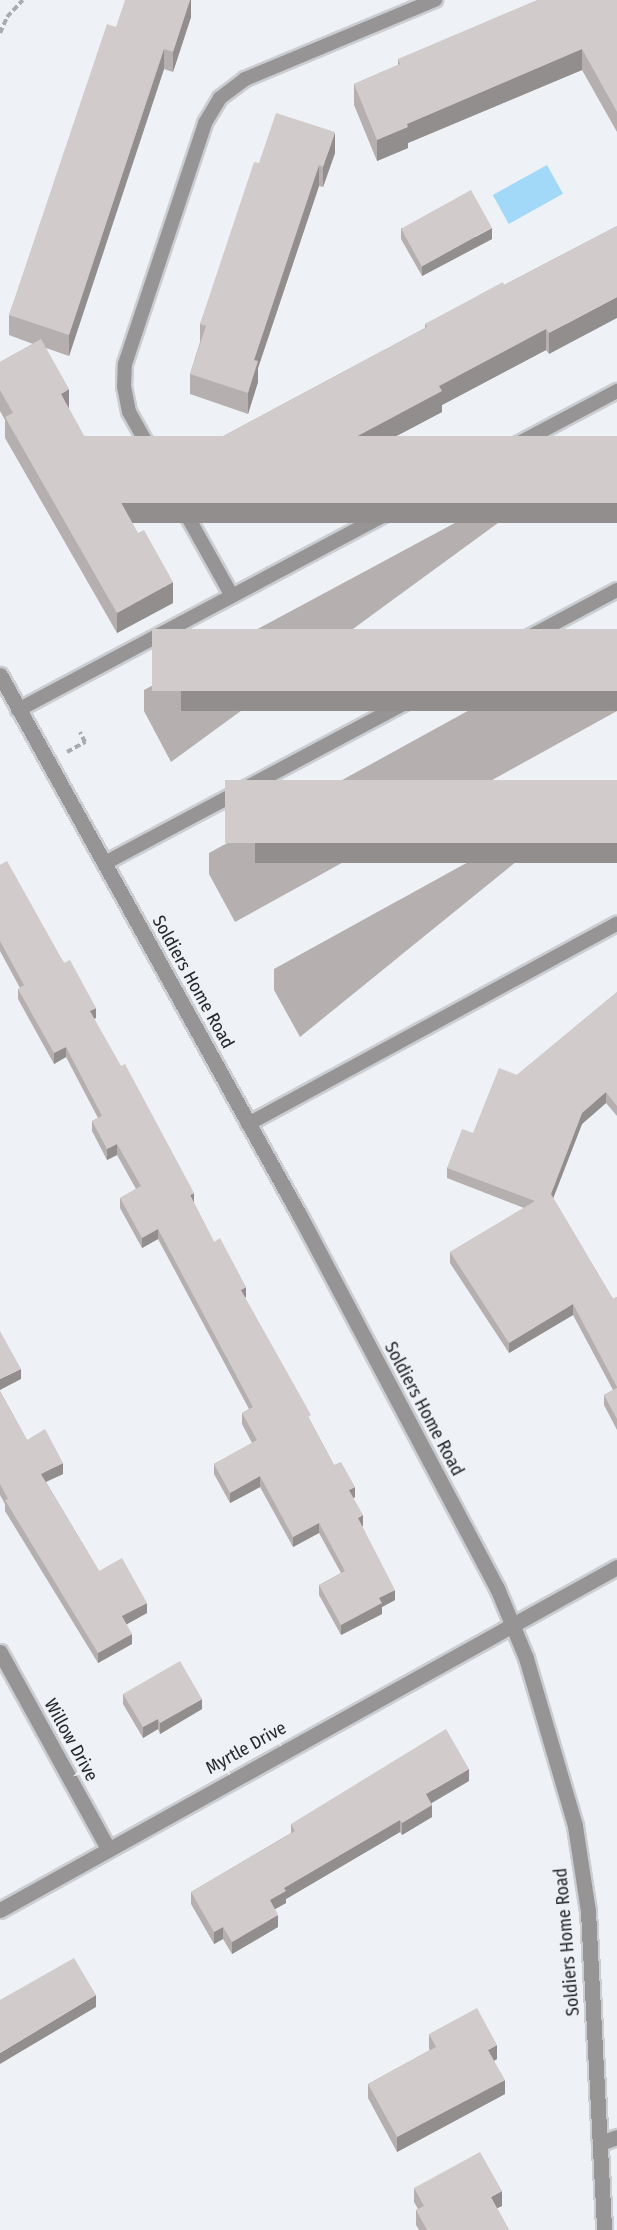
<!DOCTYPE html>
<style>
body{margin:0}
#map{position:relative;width:617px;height:2230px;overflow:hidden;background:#eef1f6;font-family:"Fira Sans Condensed",sans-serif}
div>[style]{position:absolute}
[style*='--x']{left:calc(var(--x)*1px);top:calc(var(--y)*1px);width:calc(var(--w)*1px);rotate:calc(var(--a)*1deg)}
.water>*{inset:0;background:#a3d9f8;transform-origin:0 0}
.path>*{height:4px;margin-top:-2px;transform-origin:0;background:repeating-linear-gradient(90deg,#a8abaf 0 6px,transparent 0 9px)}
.roads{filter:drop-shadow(2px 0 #cacdd1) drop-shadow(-2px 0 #cacdd1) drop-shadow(0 2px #cacdd1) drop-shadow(0 -2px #cacdd1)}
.service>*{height:14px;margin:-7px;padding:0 7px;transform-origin:7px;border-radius:7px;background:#979495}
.minor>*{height:15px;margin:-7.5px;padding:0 7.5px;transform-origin:7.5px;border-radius:7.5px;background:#979495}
.tertiary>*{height:15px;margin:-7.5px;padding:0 7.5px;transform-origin:7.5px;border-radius:7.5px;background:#979495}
.wall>*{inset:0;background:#b5afaf}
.shaded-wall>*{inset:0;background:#938e8e;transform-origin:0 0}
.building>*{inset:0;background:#d2cbcb;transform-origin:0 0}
span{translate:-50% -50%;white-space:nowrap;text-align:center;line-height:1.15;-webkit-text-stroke:6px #eef1f6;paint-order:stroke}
.street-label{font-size:18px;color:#262729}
</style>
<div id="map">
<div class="water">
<i style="left:547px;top:165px;width:33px;height:62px;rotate:61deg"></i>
</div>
<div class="path">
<i style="--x:0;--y:33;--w:17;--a:-66"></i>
<i style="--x:7;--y:17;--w:23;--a:-47"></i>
<i style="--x:67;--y:752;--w:21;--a:-29"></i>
<i style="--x:85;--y:742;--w:11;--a:-117"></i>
</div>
<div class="roads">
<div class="service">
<i style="--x:232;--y:596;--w:211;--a:-119.2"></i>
<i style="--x:129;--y:412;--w:25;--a:-101"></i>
<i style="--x:124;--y:387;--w:23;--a:-88"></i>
<i style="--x:125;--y:364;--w:254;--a:-71.6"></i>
<i style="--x:205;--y:123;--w:29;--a:-59"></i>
<i style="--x:220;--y:98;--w:31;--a:-37"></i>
<i style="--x:245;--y:79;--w:206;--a:-22.6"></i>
<i style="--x:18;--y:710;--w:679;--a:-28.04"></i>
<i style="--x:105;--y:863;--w:580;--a:-28.07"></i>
<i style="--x:248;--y:1124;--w:420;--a:-28.5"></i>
</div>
<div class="minor">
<i style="--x:0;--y:1652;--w:222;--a:61.2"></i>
<i style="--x:0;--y:1910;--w:706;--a:-29.07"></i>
<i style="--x:600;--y:2143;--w:18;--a:-19"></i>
</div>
<div class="tertiary">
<i style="--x:0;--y:675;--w:621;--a:61"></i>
<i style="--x:301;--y:1218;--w:419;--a:62.1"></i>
<i style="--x:497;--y:1588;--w:76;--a:67.5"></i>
<i style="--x:526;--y:1658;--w:175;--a:73.7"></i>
<i style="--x:575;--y:1826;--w:86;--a:81.3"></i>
<i style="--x:588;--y:1911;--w:319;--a:87.1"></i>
</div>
</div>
<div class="wall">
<i style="clip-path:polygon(191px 0,191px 17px,173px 72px,164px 69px,69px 356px,46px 348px,69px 409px,173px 603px,117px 633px,5px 438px,5px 420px,0 411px,0 362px,33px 344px,9px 335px,9px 315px,116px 27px)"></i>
<i style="clip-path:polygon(617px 0,617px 132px,582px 70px,408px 143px,408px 148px,377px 161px,354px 105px,354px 84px,398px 65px,398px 59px)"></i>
<i style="clip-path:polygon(335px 153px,323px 187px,319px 186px,258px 368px,258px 382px,248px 414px,190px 394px,190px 374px,200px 342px,200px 324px,259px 163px)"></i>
<i style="clip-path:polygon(617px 226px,549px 354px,546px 350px,442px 405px,442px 412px,290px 492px,288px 488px,241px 513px,214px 462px,214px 441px,425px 328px,425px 324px,504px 285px)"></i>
<i style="clip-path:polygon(401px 228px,492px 239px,422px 276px,401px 239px)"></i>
<i style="clip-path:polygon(617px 436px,171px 762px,144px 711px,144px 690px)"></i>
<i style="clip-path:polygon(617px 629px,617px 711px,235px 922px,209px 874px,209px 853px)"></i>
<i style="clip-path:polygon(617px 780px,300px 1037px,274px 990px,274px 969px)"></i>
<i style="clip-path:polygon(0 865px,64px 963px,96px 1018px,94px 1019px,194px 1203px,214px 1242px,246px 1297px,245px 1298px,311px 1422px,334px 1465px,355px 1497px,353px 1498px,362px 1526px,395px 1600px,382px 1607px,382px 1614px,341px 1635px,319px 1595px,319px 1585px,341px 1573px,319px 1533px,293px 1547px,260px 1487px,230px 1503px,214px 1474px,214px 1464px,252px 1443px,242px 1424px,242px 1413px,249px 1409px,158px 1239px,142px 1248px,120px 1208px,120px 1198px,136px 1189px,117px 1155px,107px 1160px,92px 1131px,92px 1121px,98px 1118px,66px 1057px,54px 1064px,18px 999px,18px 989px,20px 988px,0 951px)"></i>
<i style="clip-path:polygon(617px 992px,617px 1116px,606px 1103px,582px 1124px,553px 1198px,613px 1299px,617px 1297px,617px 1430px,604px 1405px,604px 1395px,613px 1390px,573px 1315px,509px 1353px,450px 1263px,450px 1252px,524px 1208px,447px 1178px,447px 1168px,517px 1075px)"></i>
<i style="clip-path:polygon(0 1391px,27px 1440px,63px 1474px,46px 1482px,99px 1571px,147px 1613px,126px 1624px,132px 1644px,98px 1663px,5px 1511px,5px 1504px,0 1495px)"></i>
<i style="clip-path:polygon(123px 1694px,202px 1709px,160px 1734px,158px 1729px,143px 1738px,123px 1704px)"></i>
<i style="clip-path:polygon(469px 1781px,432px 1803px,432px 1817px,402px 1835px,400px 1832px,286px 1899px,286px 1903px,275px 1909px,278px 1927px,232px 1954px,223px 1939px,214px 1944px,191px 1904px,191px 1892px,291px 1833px,291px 1824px)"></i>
<i style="clip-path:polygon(429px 2034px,497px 2059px,494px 2061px,505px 2094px,397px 2152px,368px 2098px,368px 2084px,430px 2050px,429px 2049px)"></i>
<i style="clip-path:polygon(414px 2188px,502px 2206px,497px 2208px,509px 2230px,419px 2230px,416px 2225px,416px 2210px,418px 2209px,414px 2202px)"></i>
</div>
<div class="shaded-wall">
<i style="clip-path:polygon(190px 0,191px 0,191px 17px,173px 72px,173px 52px)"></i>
<i style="clip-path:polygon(164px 49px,164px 69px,69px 356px,69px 335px)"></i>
<i style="clip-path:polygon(582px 49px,582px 70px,408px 143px,408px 148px,377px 161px,377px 140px,407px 124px)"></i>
<i style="clip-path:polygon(335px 132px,335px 153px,323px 187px,323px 167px)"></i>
<i style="clip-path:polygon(319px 165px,319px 186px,258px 368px,258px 382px,248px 414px,248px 393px,254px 360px)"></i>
<i style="clip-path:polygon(492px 228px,492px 239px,422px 276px,422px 266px)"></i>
<i style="clip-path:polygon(617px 297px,617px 318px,549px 354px,549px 333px)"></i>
<i style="clip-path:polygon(546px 329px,546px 350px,442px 405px,442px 412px,290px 492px,290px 472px,439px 386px)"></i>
<i style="clip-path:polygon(69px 389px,69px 410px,61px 394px)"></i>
<i style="clip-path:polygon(288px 467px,288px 488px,241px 513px,241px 493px)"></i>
<i style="left:617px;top:503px;width:20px;height:506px;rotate:90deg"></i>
<i style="clip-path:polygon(173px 582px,173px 603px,117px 633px,117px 613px)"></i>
<i style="left:617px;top:691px;width:20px;height:436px;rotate:90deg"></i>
<i style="left:617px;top:843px;width:20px;height:362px;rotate:90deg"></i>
<i style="clip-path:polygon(96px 1008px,96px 1018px,90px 1021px,90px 1011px)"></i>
<i style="clip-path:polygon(66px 1047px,66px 1057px,54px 1064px,54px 1053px)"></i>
<i style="clip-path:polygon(606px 1092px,606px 1103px,582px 1124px,551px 1204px,551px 1194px,582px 1113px)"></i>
<i style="clip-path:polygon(117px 1144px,117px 1155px,107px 1160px,107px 1149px)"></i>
<i style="clip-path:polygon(194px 1193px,194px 1203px,190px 1195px)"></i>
<i style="clip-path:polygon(158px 1229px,158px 1239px,142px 1248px,142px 1238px)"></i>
<i style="clip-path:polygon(246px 1287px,246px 1297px,241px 1300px,241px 1290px)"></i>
<i style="clip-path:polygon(573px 1304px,573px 1315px,509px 1353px,509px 1343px)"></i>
<i style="clip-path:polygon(21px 1369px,21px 1379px,0 1390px,0 1379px)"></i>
<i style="clip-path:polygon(63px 1463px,63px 1474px,41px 1484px,41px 1474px)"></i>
<i style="clip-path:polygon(260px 1476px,260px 1487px,230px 1503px,230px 1493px)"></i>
<i style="clip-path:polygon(355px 1487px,355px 1497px,349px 1501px,349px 1490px)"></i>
<i style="clip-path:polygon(363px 1515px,363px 1526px,358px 1528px,358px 1518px)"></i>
<i style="clip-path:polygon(319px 1523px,319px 1533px,293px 1547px,293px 1537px)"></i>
<i style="clip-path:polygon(395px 1590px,395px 1600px,382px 1607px,382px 1614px,341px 1635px,341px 1625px,379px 1598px)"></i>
<i style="clip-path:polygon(147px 1603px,147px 1613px,122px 1627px,122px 1616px)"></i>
<i style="clip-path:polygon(132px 1634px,132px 1644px,98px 1663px,98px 1653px)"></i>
<i style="clip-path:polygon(202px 1699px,202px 1709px,160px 1734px,160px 1723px)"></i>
<i style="clip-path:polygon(158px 1719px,158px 1729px,143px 1738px,143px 1727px)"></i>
<i style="clip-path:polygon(469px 1769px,469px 1781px,426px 1806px,426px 1794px)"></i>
<i style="clip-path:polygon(432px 1805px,432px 1817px,402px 1835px,402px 1823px)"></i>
<i style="clip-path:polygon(400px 1820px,400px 1832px,286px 1899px,286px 1903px,270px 1912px,270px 1900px,284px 1888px)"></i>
<i style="clip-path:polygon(278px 1915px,278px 1927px,232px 1954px,232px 1942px)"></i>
<i style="clip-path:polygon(223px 1927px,223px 1939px,214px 1944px,214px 1932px)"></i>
<i style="clip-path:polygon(96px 1995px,96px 2007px,0 2064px,0 2053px)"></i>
<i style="clip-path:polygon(497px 2045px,497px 2059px,488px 2064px,488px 2050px)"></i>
<i style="clip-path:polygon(505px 2080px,505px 2094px,397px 2152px,397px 2137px)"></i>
<i style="clip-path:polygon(502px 2191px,502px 2206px,491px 2211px,491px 2197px)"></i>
</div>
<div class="building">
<i style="clip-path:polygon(125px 0,190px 0,173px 52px,164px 49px,69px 335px,9px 315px,107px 24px,116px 27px)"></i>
<i style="clip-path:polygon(537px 0,617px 0,617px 112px,582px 49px,407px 124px,408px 127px,377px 140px,354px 84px,400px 64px,398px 59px)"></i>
<i style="clip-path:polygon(276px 113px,335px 132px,323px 167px,319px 165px,254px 360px,258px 361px,248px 393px,190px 374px,206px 326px,200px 324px,254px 162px,259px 163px)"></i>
<i style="left:471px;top:190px;width:43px;height:80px;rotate:61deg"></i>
<i style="clip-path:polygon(617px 226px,617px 297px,549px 333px,546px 329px,439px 386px,442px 391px,290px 472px,288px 467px,241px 493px,214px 441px,427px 327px,425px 324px,503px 282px,504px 285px)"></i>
<i style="clip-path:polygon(41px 339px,69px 389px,61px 394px,138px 533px,144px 530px,173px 582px,117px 613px,5px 417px,13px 413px,0 390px,0 362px)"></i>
<i style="left:617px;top:436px;width:67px;height:537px;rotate:90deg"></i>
<i style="left:617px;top:629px;width:62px;height:465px;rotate:90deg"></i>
<i style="left:617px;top:780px;width:63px;height:392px;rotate:90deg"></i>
<i style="clip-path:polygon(7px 861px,64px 963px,70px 960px,96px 1008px,90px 1011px,121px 1066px,125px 1064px,194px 1193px,190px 1195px,214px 1242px,220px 1238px,246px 1287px,241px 1290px,311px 1415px,308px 1417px,334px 1465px,341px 1462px,355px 1487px,349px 1490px,363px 1515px,358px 1518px,395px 1590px,379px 1598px,382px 1603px,341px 1625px,319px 1585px,345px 1571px,319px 1523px,293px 1537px,260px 1476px,230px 1493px,214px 1464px,257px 1440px,242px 1413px,253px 1407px,158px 1229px,142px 1238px,120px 1198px,141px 1186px,117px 1144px,107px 1149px,92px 1121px,102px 1116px,66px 1047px,54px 1053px,18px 989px,24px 985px,0 941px,0 865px)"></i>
<i style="clip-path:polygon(617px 992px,617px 1106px,606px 1092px,582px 1113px,551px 1194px,613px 1299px,617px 1297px,617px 1387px,573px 1304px,509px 1343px,450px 1252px,535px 1201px,447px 1168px,462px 1129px,473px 1133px,499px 1068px,517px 1075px)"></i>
<i style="clip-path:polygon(0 1331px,21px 1369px,0 1379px)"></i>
<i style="clip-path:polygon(617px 1388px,617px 1419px,604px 1395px)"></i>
<i style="clip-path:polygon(0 1391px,27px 1440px,45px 1429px,63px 1463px,41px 1474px,99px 1571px,122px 1558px,147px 1603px,122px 1616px,132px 1634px,98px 1653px,5px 1500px,8px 1499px,0 1484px)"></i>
<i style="clip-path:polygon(180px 1661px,202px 1699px,160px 1723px,158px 1719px,143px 1727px,123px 1694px)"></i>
<i style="clip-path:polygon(446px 1729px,469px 1769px,426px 1794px,432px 1805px,402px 1823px,400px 1820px,284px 1888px,286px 1891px,270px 1900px,278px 1915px,232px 1942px,223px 1927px,214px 1932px,191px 1892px,295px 1831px,291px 1824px)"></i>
<i style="clip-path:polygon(74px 1958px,96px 1995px,0 2053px,0 2000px)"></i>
<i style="clip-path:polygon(477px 2008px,497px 2045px,488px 2050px,505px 2080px,397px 2137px,368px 2084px,436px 2047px,429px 2034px)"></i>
<i style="clip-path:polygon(480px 2152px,502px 2191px,491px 2197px,509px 2230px,427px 2230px,416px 2210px,424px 2206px,414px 2188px)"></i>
</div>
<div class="street-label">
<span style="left:193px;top:982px;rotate:61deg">Soldiers Home Road</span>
<span style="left:424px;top:1409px;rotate:62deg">Soldiers Home Road</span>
<span style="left:71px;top:1740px;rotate:61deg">Willow Drive</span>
<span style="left:246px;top:1748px;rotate:-29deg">Myrtle Drive</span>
<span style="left:567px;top:1942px;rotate:-95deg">Soldiers Home Road</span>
</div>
</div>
